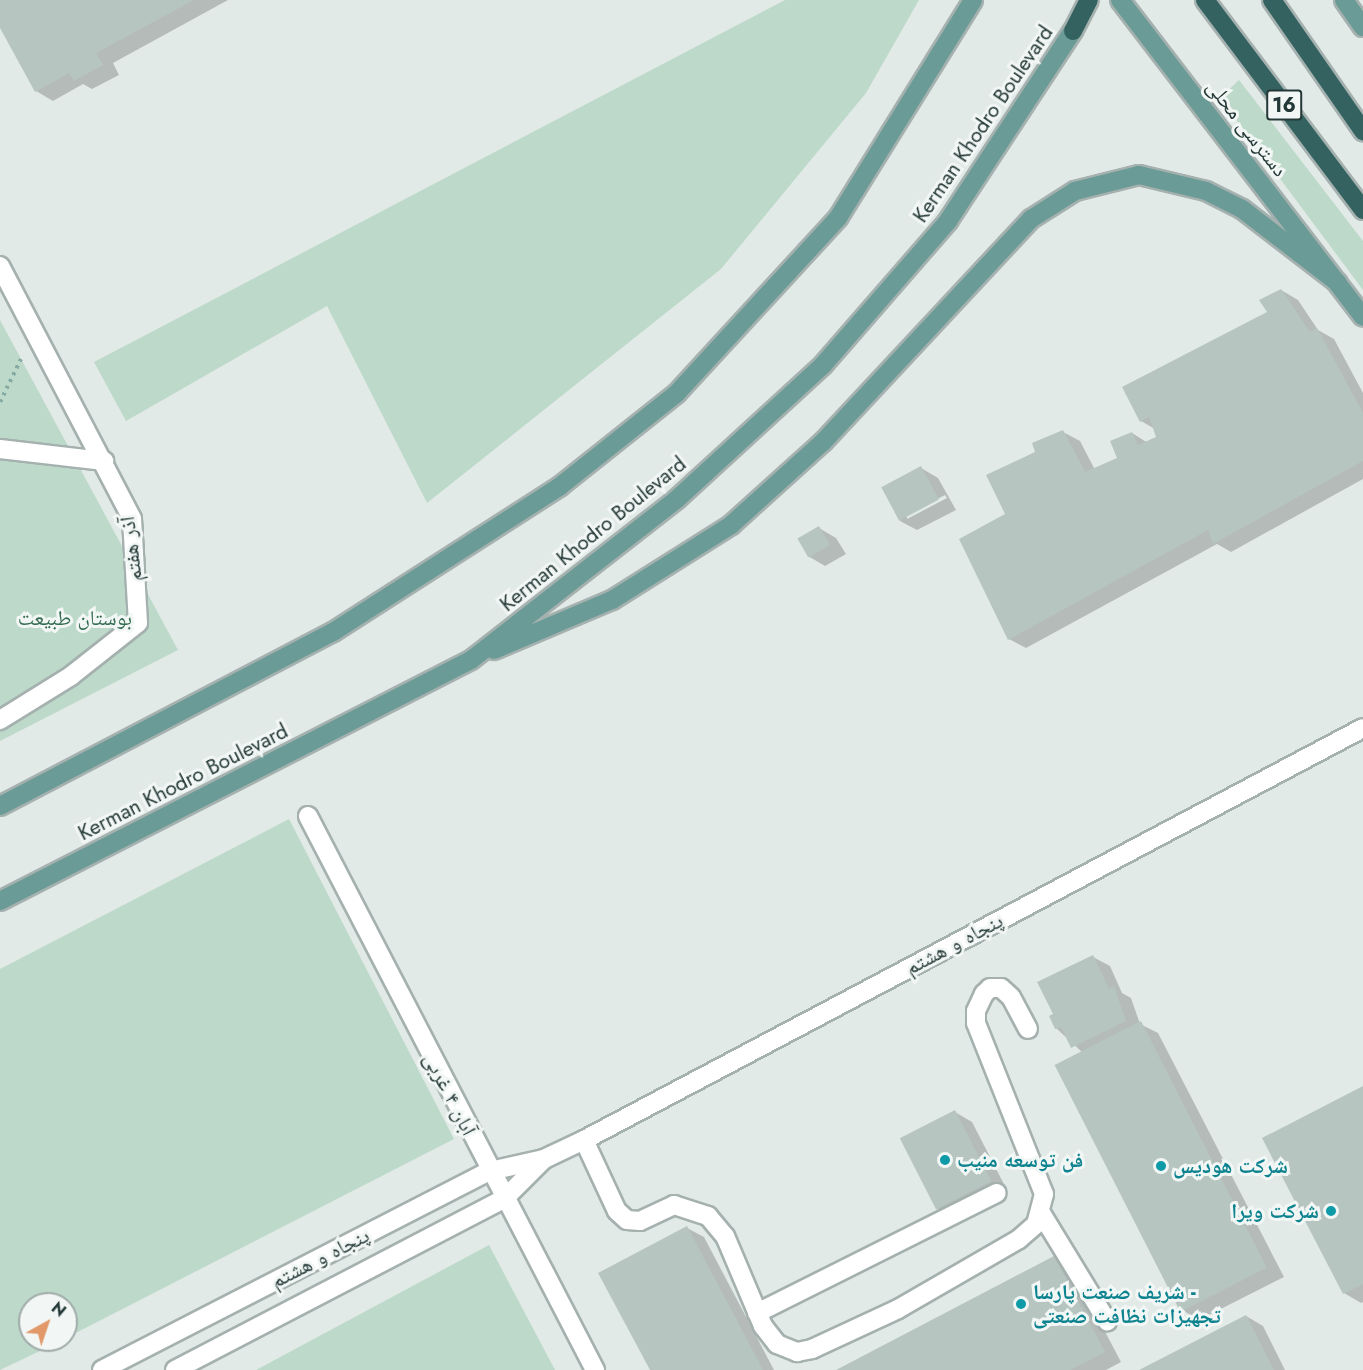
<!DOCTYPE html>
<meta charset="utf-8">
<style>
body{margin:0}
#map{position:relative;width:1363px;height:1370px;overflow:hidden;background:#e2eae8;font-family:Jost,"Noto Naskh Arabic",sans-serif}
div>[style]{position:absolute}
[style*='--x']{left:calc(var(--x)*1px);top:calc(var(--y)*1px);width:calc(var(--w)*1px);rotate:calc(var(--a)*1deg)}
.green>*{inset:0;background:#bdd9c9}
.shadow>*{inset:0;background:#0003}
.building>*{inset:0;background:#b7c5c1;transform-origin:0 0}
.path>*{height:4px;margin-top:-2px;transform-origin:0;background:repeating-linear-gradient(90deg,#86aaa4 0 3px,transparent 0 7.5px)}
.roads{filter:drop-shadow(2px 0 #a5b1af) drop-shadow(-2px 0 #a5b1af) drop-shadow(0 2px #a5b1af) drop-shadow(0 -2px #a5b1af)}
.minor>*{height:18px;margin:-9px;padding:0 9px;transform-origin:9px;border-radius:9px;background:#fff}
.major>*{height:18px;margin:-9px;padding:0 9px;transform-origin:9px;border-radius:9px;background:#6b9b96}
.highway>*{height:18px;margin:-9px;padding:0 9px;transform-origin:9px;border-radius:9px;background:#336260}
.dots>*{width:16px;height:16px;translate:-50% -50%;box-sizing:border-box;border:3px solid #f2f7f5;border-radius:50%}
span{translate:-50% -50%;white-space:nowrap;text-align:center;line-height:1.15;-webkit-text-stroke:6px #f2f7f5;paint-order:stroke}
.shield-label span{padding:2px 4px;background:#f2f7f5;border:2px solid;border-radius:4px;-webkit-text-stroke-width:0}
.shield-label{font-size:20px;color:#243937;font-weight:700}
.street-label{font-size:21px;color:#243937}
.park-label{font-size:21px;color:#336c51}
.culture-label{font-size:21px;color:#0d838f;font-weight:700}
.left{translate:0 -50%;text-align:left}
.right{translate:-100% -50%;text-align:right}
.north{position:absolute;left:18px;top:1292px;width:60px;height:60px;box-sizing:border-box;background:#f2f7f5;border:2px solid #a0aba9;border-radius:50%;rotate:40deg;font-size:16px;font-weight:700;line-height:24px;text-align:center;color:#243937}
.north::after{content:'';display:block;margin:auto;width:21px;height:27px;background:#e29868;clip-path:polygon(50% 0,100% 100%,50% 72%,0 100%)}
</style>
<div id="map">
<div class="green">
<i style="clip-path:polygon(785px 0,919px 0,866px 93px,721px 269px,427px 503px,327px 306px,126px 421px,94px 362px)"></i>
<i style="clip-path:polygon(1239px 80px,1363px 241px,1363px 290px,1220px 98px)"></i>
<i style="clip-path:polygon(0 320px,178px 650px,0 741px)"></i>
<i style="clip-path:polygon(289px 819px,454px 1139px,66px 1338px,66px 1304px,30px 1304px,30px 1340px,63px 1340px,0 1370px,0 969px)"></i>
<i style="clip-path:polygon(489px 1245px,555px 1370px,256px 1370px)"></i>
</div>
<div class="shadow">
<i style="clip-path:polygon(3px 0,228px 0,113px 63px,119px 75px,92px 89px,83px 84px,53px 101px,36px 91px,0 25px)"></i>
<i style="clip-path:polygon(1281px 290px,1298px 300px,1318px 330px,1334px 339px,1363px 393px,1363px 479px,1231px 552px,1217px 544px,1026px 648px,1009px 639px,1007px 515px,1037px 452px,1063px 432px,1080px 441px,1095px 470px,1119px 459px,1132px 433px,1148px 443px,1158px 438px,1155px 429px,1141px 421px,1269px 313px)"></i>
<i style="clip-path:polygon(evenodd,921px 468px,938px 478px,956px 510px,917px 530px,900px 521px,921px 468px,945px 495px,947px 498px,907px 519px,907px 515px,945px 495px)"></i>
<i style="clip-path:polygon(819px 528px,836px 538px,846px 554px,825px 566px,808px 556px)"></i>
<i style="clip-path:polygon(1093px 957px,1110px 966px,1122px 993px,1131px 998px,1140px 1024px,1158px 1033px,1284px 1277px,1199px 1320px,1182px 1310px,1083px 1053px,1056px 1028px,1055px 1015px)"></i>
<i style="clip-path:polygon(1363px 1088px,1363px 1302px,1361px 1303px,1344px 1293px)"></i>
<i style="clip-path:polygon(955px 1112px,972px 1122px,1007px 1190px,954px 1218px,937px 1208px)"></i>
<i style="clip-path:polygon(687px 1228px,704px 1237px,774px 1370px,651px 1370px)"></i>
<i style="clip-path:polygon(1054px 1257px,1071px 1267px,1121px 1362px,1106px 1370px,839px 1370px)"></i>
<i style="clip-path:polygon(1246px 1316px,1263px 1326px,1285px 1370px,1143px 1370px)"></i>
</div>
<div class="building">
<i style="clip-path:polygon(0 0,194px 0,96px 53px,103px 65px,74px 81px,69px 73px,35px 92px,0 28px)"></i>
<i style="clip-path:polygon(1281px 289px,1310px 332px,1317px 328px,1363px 413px,1363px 461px,1213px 544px,1208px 530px,1008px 640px,959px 539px,1005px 514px,986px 475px,1035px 452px,1032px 443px,1063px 430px,1085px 472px,1117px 458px,1110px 441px,1132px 432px,1138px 445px,1156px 437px,1149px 417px,1140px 422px,1122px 387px,1267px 312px,1259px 300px)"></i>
<i style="left:921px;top:466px;width:38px;height:45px;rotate:62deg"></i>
<i style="left:819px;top:526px;width:22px;height:25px;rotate:60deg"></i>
<i style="clip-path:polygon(1093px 955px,1109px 989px,1114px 986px,1126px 1021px,1071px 1048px,1061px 1027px,1055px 1029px,1049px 1016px,1053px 1014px,1037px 982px)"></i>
<i style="left:1141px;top:1021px;width:277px;height:97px;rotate:63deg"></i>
<i style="clip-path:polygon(1363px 1086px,1363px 1284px,1343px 1294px,1262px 1138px)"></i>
<i style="left:955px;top:1110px;width:80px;height:62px;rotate:63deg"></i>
<i style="clip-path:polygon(687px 1226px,763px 1370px,650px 1370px,598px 1273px)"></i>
<i style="clip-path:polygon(1054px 1256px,1105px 1352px,1071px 1370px,836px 1370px)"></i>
<i style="clip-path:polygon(1246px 1315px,1274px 1370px,1139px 1370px)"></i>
</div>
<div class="path">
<i style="--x:0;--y:402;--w:48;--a:-64"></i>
</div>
<div class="roads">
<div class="minor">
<i style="--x:0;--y:266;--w:285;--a:62.4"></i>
<i style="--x:132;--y:519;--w:104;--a:86.7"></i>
<i style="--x:138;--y:623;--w:85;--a:141.7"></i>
<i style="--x:71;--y:676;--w:84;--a:148.2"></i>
<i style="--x:0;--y:449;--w:105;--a:6.6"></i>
<i style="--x:308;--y:816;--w:624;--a:62.61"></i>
<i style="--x:584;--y:1140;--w:78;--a:65.1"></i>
<i style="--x:617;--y:1211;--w:13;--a:42"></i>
<i style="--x:627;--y:1220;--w:13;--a:4"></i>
<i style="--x:640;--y:1221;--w:38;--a:-25"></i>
<i style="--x:674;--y:1205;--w:36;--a:18"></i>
<i style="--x:708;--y:1216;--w:26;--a:50"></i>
<i style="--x:725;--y:1236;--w:98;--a:67.1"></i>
<i style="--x:763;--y:1326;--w:23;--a:52"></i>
<i style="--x:777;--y:1344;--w:22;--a:22"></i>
<i style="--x:797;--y:1352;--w:15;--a:-11"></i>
<i style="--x:812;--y:1349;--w:95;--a:-24.9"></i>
<i style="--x:898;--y:1309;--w:140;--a:-30"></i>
<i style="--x:1019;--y:1239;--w:23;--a:-41"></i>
<i style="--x:1036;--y:1224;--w:31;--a:-75"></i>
<i style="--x:1044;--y:1194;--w:184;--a:-111.7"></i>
<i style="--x:976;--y:1023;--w:12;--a:-90"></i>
<i style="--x:976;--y:1011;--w:19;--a:-65"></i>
<i style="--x:984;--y:994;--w:8;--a:-45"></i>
<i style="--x:990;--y:988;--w:11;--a:0"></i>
<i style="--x:1001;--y:988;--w:13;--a:42"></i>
<i style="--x:1011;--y:997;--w:36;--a:62"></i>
<i style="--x:1041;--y:1213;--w:127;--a:58.6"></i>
<i style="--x:757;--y:1313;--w:268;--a:-26.6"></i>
<i style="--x:102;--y:1370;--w:436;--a:-27.2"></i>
<i style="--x:490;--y:1171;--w:55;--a:-12.5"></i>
<i style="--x:544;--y:1159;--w:44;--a:-25.4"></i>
<i style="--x:584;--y:1140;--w:881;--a:-27.87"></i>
<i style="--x:175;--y:1370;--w:372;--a:-27.5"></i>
<i style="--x:505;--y:1198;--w:55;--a:-45"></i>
</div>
<div class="major">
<i style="--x:1120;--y:0;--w:399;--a:52.5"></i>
<i style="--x:1344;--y:0;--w:33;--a:55"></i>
<i style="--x:494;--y:650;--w:128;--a:-23"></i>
<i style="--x:612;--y:600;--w:141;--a:-32.2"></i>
<i style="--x:731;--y:525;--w:124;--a:-42.1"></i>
<i style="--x:823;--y:442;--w:305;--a:-47"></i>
<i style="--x:1031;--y:219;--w:52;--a:-32.5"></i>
<i style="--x:1075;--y:191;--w:66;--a:-14"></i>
<i style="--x:1139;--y:175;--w:69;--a:13.4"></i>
<i style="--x:1206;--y:191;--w:40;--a:26.6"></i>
<i style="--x:1242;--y:209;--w:121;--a:37.6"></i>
<i style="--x:0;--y:806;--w:376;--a:-27.6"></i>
<i style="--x:333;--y:632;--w:269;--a:-32.7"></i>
<i style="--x:559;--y:487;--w:151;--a:-38.5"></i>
<i style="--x:677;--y:393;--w:238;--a:-47.4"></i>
<i style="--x:838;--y:218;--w:256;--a:-58.2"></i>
<i style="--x:0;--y:901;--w:529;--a:-27.1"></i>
<i style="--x:471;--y:660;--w:261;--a:-38"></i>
<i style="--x:677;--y:499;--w:198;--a:-42.5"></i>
<i style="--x:823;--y:365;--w:191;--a:-49"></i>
<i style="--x:948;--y:221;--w:227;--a:-56.7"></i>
</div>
<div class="highway">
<i style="--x:1205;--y:0;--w:263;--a:53"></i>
<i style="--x:1272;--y:0;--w:160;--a:55.2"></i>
<i style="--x:1073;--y:31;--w:35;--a:-63"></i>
</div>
</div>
<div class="dots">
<i style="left:945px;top:1160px;background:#0f9aa8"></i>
<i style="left:1161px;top:1166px;background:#0f9aa8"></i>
<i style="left:1331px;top:1211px;background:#0f9aa8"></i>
<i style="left:1021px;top:1304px;background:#0f9aa8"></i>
</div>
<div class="shield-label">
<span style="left:1284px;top:105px">16</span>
</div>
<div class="street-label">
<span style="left:983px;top:124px;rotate:-56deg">Kerman Khodro Boulevard</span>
<span style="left:1247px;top:128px;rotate:52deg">دسترسی محلی</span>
<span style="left:593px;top:534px;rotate:-39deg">Kerman Khodro Boulevard</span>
<span style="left:131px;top:549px;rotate:-97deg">آذر هفتم</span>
<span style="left:183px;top:782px;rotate:-27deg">Kerman Khodro Boulevard</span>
<span style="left:954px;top:944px;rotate:-28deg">پنجاه و هشتم</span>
<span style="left:450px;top:1094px;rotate:63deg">آبان ۴ غربی</span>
<span style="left:320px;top:1258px;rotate:-27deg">پنجاه و هشتم</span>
</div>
<div class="park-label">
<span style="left:75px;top:618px">بوستان طبیعت</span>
</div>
<div class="culture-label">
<span class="left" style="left:957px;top:1160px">فن توسعه منیب</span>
<span class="left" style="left:1173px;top:1166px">شرکت هودیس</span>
<span class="right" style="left:1319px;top:1211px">شرکت ویرا</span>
<span class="left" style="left:1033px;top:1304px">شریف صنعت پارسا -<br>تجهیزات نظافت صنعتی</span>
</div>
<div class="north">N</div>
</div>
